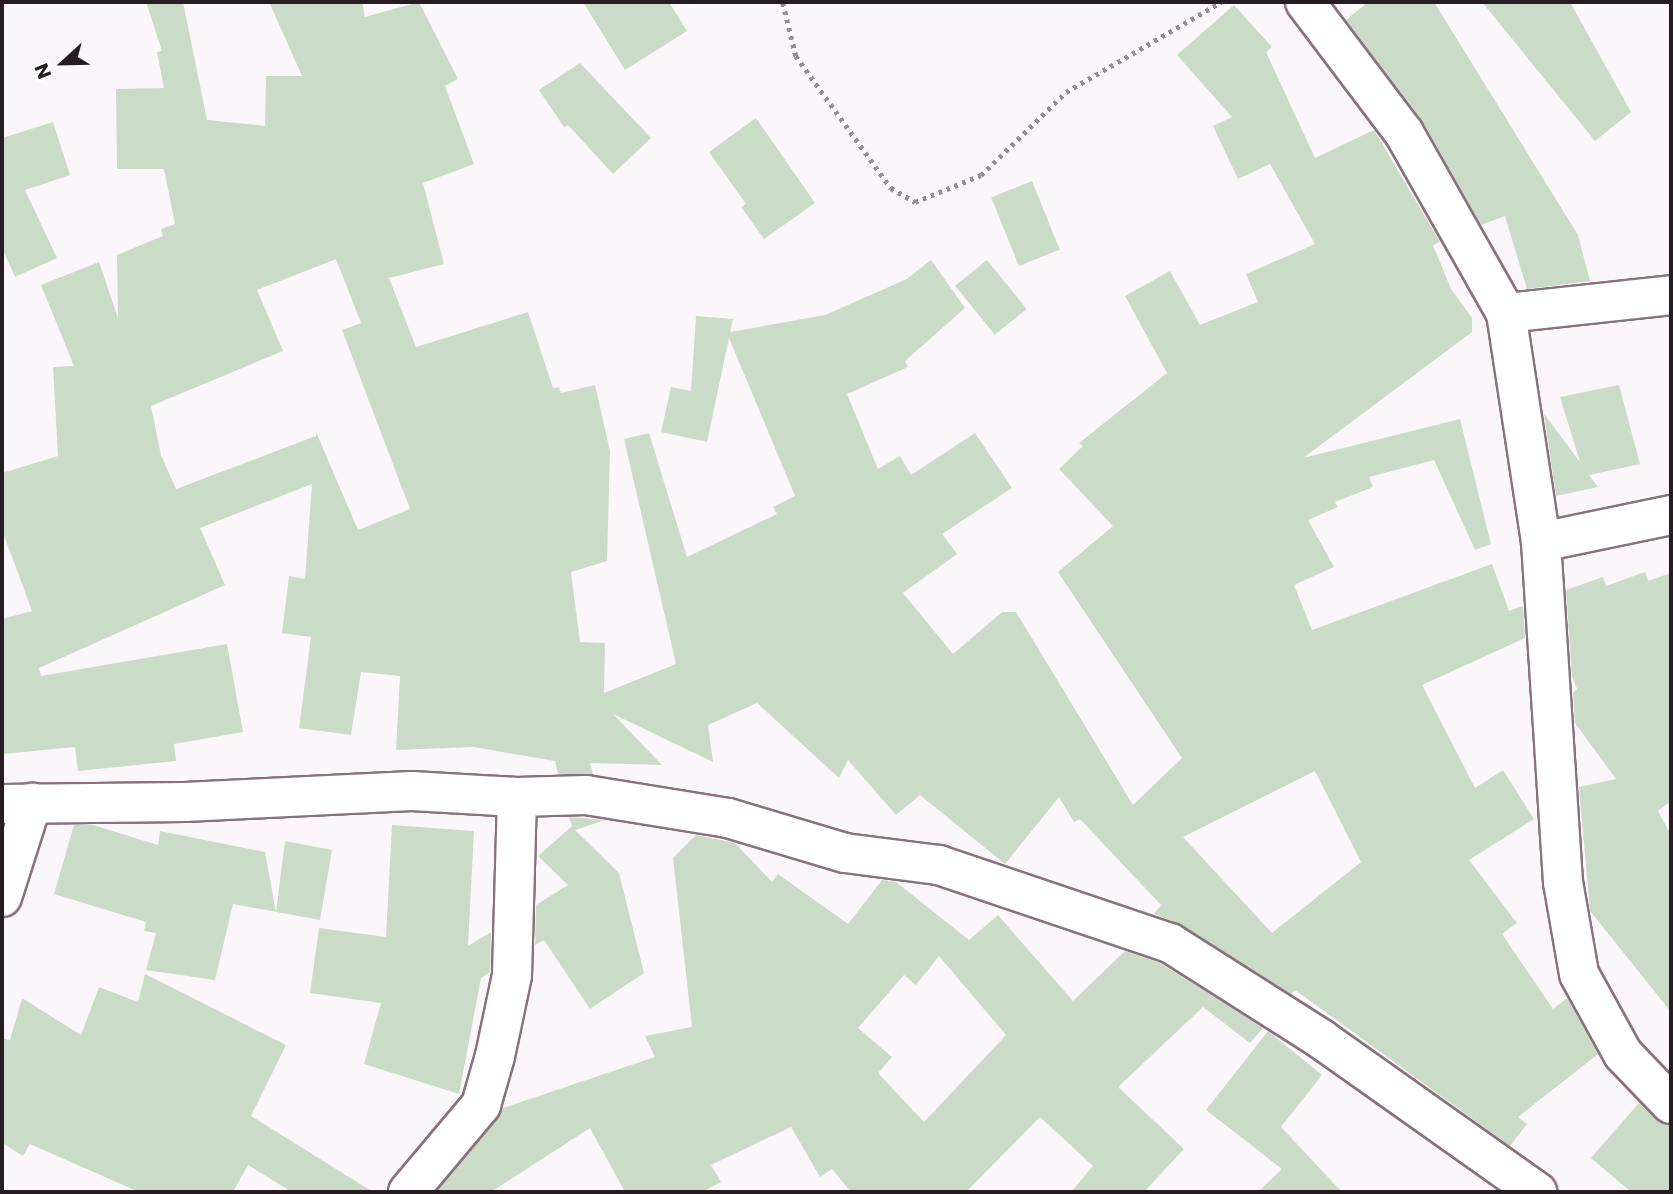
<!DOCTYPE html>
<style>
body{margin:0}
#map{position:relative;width:1673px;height:1194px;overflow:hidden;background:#fbf6f9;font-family:Poppins,sans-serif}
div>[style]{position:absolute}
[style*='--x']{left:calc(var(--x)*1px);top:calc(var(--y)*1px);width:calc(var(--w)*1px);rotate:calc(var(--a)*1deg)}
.building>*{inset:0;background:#cadcc7;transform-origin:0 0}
.path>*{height:4.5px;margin-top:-2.25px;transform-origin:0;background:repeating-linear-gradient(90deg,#948d91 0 3.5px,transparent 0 8.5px)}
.roads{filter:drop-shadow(2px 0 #89717d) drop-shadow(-2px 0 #89717d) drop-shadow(0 2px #89717d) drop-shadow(0 -2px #89717d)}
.minor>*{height:38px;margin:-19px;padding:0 19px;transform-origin:19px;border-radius:19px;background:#fff}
span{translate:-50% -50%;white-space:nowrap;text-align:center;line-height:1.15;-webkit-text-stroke:5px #fff;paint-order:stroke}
.frame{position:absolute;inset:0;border:4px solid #261c21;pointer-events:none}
.north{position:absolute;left:28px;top:28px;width:70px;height:70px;-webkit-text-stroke:5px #fff;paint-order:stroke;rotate:248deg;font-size:19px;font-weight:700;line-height:28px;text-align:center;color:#261c21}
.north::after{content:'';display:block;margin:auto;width:24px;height:32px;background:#261c21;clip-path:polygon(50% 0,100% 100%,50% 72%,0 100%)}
</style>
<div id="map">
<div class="building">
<i style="clip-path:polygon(evenodd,146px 2px,183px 2px,207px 120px,265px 126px,266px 76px,302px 76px,269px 2px,362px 2px,365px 17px,419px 2px,458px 79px,445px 86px,474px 164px,423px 183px,444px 264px,389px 278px,416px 347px,528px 312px,553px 388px,559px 387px,561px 393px,595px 385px,610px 451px,607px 561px,571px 572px,580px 642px,605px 643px,604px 693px,676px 664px,624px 439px,649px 433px,687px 557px,777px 514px,773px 507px,795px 496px,729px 338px,707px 442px,661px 432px,671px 387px,691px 391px,696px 316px,733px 319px,730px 332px,825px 315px,907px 279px,931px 260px,965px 308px,905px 361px,908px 367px,847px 394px,878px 469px,900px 456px,911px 475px,975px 433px,1012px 488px,942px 534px,957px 554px,903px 593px,953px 654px,1002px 612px,1016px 612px,1133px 805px,1182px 758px,1058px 572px,1113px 526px,1059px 469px,1083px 446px,1079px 443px,1167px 373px,1125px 296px,1170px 271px,1200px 325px,1258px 302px,1246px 274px,1315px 244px,1270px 164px,1238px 179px,1213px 126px,1232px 117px,1177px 55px,1234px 5px,1272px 47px,1266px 52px,1315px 158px,1374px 130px,1440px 242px,1433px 245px,1451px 289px,1472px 318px,1472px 332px,1303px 458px,1460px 419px,1491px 544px,1475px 550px,1434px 460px,1369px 477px,1373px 487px,1335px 502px,1338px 507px,1308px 520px,1334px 567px,1294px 585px,1312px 630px,1492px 564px,1509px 611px,1523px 606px,1525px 638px,1422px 685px,1475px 788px,1503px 770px,1534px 819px,1469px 860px,1517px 923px,1502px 934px,1553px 1009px,1567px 998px,1598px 1054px,1518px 1117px,1527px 1124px,1510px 1146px,1295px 990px,1291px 994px,1182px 925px,1154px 914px,1161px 905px,1080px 819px,1074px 822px,1059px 797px,1005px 864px,920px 795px,896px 815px,848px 760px,839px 778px,757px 703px,708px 725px,713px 762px,613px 714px,662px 765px,590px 763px,593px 774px,558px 774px,555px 761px,474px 747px,396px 750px,400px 676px,361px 672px,351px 735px,299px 728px,311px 637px,282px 633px,289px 576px,305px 579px,312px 484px,200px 528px,225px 585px,39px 668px,41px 676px,227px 644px,243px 732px,174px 744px,176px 761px,78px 771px,75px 747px,2px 754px,2px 619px,32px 611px,2px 530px,2px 473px,58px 456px,53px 367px,74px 366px,41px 285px,99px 262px,118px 318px,117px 255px,163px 236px,161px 229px,175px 224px,164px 169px,117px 169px,116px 89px,164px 88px,157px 52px,162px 51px,146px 2px,336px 259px,361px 323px,342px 330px,410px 509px,358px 530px,316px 432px,316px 436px,176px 489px,161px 455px,151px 406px,283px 351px,257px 290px,336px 259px,146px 2px,1315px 771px,1361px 862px,1272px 933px,1183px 837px,1315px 771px)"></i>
<i style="clip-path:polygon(583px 2px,669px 2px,687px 31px,625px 70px)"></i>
<i style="clip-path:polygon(1368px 2px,1434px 2px,1578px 235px,1590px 281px,1527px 289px,1505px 216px,1481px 225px,1422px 120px,1346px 20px)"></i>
<i style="clip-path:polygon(1482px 2px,1570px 2px,1631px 112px,1595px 141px)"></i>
<i style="clip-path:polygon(580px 63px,651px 138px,613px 174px,568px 125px,564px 127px,539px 90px)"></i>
<i style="clip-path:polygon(756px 118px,815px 203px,764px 239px,741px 207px,746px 204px,709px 152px)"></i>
<i style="clip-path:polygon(53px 122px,70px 175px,25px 190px,57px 258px,15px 277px,2px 248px,2px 138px)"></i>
<i style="left:1032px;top:181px;width:74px;height:44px;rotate:68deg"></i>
<i style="left:987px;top:260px;width:63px;height:41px;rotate:51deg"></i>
<i style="clip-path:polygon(1619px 385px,1640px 464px,1589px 475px,1598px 487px,1556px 496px,1544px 414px,1580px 462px,1560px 397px)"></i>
<i style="clip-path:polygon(1645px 572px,1648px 581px,1671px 573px,1671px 801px,1658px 811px,1671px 835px,1671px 1012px,1590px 911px,1579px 787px,1616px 779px,1575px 723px,1573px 693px,1577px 689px,1572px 676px,1566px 590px,1603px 577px,1606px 586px)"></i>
<i style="clip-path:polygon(569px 817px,605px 820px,575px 830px,619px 873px,644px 973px,590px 1009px,544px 940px,535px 945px,536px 905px,568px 885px,538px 856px,572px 826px)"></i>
<i style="clip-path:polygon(74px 825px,93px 825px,158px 845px,160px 831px,265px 852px,276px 912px,285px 841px,332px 850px,320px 920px,233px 904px,215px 980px,146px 970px,156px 933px,144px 931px,146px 922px,54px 894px)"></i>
<i style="clip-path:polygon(392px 825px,474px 831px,468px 946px,491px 932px,490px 972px,481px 978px,459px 1094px,364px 1064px,381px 1003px,310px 993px,319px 928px,386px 937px)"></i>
<i style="clip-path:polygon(evenodd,696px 835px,735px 843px,772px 882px,778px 874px,848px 924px,882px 880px,896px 882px,969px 940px,998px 915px,1073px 1001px,1125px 951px,1160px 963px,1263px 1028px,1250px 1043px,1203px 1007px,1118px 1087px,1184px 1149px,1144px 1192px,1071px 1192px,1093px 1166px,1040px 1117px,966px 1192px,851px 1192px,832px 1169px,820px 1177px,791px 1127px,711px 1165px,721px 1182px,702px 1192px,625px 1192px,590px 1128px,491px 1192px,436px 1192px,503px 1108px,655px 1057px,645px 1036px,692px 1027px,673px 858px,696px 835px,939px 956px,1006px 1035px,924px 1122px,878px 1073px,892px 1057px,858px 1028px,904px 975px,916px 985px,939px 956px)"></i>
<i style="clip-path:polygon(145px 974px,286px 1045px,251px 1116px,373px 1192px,292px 1192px,248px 1165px,233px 1192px,139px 1192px,30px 1144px,23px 1156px,2px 1143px,2px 1038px,10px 1040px,22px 998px,81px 1035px,99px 987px,138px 1002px)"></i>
<i style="clip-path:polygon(1268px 1031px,1322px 1075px,1281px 1127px,1342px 1192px,1258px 1192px,1282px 1169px,1206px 1110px)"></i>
<i style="clip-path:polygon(1639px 1103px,1656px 1120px,1671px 1125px,1671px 1192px,1631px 1192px,1591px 1158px)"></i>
</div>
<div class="path">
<i style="--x:783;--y:3;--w:55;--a:76.2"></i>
<i style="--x:796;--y:56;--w:163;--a:54.3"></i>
<i style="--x:891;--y:188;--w:28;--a:30"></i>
<i style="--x:915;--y:202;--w:71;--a:-22.2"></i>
<i style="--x:981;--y:175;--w:119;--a:-44.3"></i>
<i style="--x:1066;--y:92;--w:179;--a:-30.1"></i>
</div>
<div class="roads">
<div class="minor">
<i style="--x:1305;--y:2;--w:164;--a:52.9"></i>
<i style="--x:1404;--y:133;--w:207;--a:60.5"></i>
<i style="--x:1506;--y:313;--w:232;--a:81.3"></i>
<i style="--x:1541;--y:542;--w:341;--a:86.3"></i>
<i style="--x:1563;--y:882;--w:93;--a:80.1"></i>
<i style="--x:1579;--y:974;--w:91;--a:61.2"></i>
<i style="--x:1623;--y:1054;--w:69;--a:46.2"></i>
<i style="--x:1506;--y:313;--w:166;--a:-6.2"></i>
<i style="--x:1541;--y:542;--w:133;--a:-11.7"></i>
<i style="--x:2;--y:804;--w:183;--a:-0.6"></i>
<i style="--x:185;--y:802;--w:227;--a:-2.8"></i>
<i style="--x:412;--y:791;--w:105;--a:3.3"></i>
<i style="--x:517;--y:797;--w:69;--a:-1.7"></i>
<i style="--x:586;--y:795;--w:144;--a:9.2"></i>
<i style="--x:728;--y:818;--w:122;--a:16.7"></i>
<i style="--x:845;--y:853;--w:95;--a:7.3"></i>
<i style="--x:939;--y:865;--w:244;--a:18.7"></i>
<i style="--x:1170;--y:943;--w:179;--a:32.4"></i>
<i style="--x:1321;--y:1039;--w:265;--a:35.3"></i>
<i style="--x:2;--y:897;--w:99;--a:-72.3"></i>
<i style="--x:408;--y:1192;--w:114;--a:-50"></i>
<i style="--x:481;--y:1105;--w:51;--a:-74.1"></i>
<i style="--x:495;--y:1056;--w:83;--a:-78.1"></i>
<i style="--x:512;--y:975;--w:178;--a:-88.4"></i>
</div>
</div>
<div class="frame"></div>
<div class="north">N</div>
</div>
